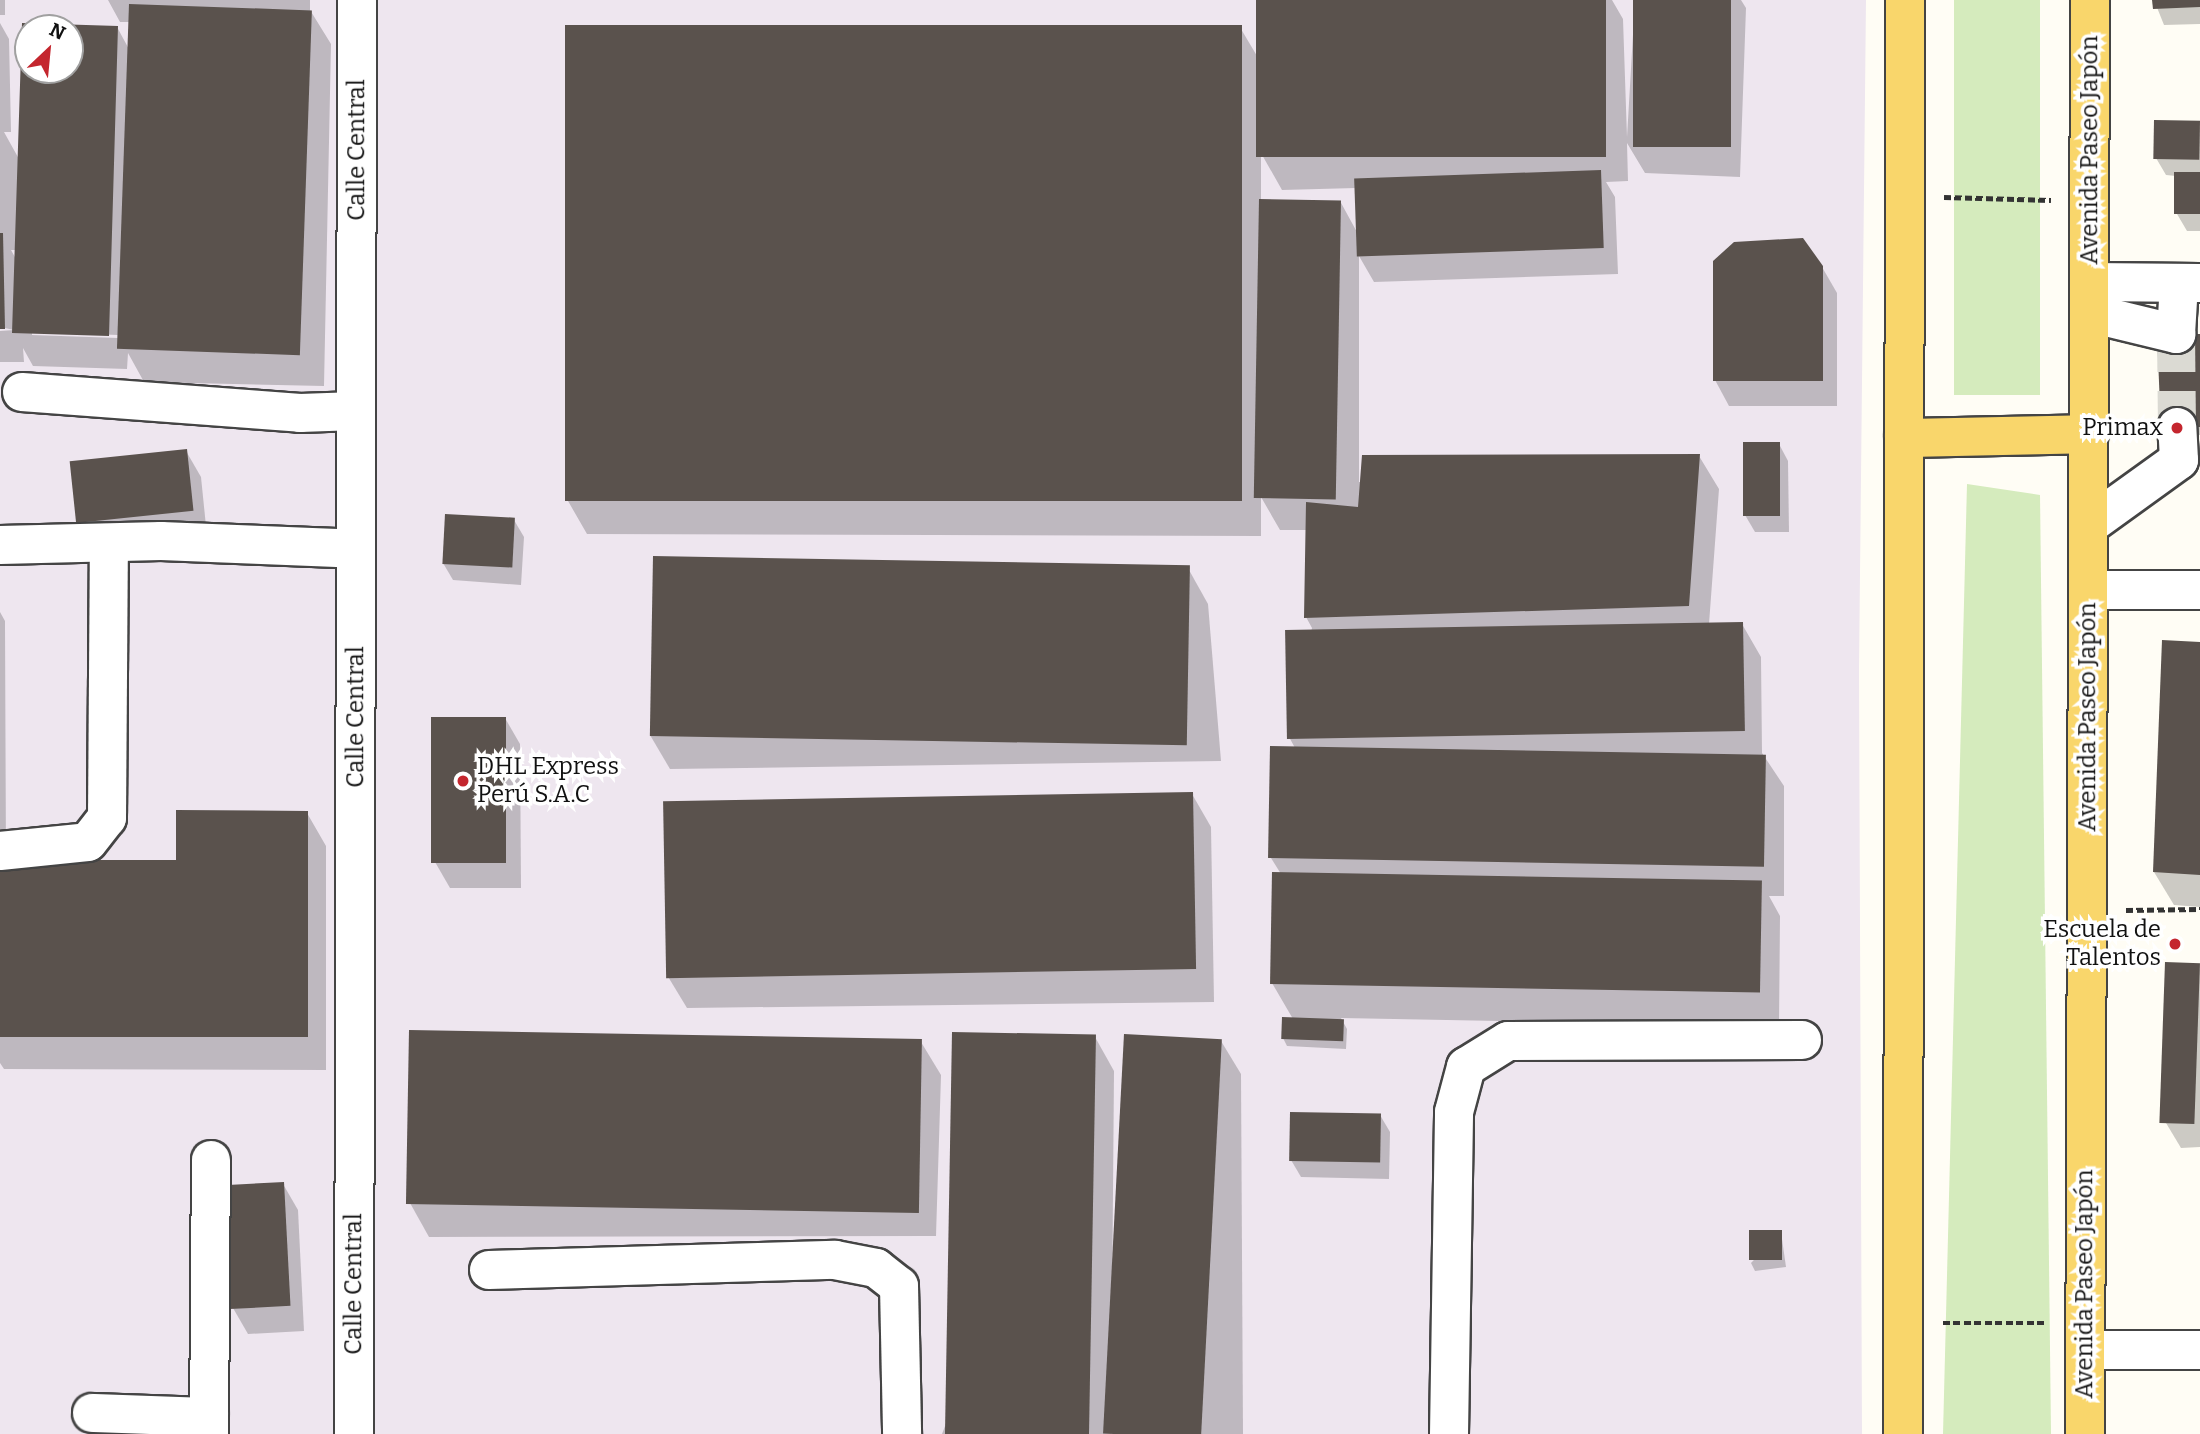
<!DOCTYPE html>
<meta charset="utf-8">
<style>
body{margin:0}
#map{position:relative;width:2200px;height:1434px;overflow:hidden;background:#fffdf5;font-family:Bitter,serif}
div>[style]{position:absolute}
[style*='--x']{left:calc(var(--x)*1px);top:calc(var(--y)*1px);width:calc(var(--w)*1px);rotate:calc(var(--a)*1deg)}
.industrial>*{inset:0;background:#eee6ef}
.green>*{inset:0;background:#d5ebbd;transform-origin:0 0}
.shadow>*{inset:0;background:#0003;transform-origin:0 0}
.building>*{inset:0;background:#5a524d;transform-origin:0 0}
.minor-tunnel>*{height:38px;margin-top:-19px;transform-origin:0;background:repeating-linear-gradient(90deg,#dbdad3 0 38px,transparent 0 57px)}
.path>*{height:4.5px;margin-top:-2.25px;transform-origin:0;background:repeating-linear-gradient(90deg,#333 0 7px,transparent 0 10.5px)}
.roads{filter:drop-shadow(2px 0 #444) drop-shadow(-2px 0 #444) drop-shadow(0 2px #444) drop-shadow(0 -2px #444)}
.minor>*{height:38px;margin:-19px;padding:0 19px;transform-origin:19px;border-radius:19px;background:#fff}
.major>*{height:38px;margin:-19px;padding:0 19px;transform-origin:19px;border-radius:19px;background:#f9d66b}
.dots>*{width:19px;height:19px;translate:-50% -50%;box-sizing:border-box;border:4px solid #fff;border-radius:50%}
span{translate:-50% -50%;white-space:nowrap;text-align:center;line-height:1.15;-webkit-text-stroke:7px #fff;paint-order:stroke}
.street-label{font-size:24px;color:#111}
.poi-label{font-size:24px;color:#111}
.right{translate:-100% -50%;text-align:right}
.left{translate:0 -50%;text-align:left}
.north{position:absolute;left:14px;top:14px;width:70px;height:70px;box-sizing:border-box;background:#fff;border:2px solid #a0a0a0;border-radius:50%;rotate:26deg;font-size:19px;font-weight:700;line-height:28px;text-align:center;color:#111}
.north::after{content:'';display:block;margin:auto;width:24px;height:32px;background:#c4262e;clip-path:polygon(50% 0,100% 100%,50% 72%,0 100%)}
</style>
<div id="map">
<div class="industrial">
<i style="clip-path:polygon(evenodd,0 0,1866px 0,1859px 670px,1862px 1434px,0 1434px,0 0,28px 28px,70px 28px,70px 70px,28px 70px,28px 28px)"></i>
</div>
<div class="green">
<i style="left:1954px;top:0;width:86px;height:395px"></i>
<i style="clip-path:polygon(1967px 484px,2040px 495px,2051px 1434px,1943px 1434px)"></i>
</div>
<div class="shadow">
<i style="left:0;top:0;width:5px;height:15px"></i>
<i style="clip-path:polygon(evenodd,108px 0,310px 0,310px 10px,331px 44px,324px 386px,144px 382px,128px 353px,127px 369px,33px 366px,23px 348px,24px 362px,0 362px,0 331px,14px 330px,0 327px,0 23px,9px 39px,11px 132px,4px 132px,19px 159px,23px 24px,117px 27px,130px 51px,131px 22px,120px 22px,108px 0,28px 28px,70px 28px,70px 70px,28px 70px,28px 28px,108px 0,11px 250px,17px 250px,16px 259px,11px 250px,108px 0,32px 332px,118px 335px,118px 338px,32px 335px,32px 332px)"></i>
<i style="clip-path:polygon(evenodd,1258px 0,1612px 0,1623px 19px,1627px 137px,1635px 0,1741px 0,1746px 8px,1740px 177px,1645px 173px,1627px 143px,1628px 181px,1606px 182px,1615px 197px,1618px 274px,1374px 282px,1359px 256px,1359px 482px,1699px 456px,1719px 489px,1709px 624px,1742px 624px,1761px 657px,1762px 753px,1784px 786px,1784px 896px,1769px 896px,1780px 916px,1779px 1026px,1341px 1018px,1347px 1029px,1346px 1049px,1287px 1046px,1283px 1038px,1293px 1019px,1272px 983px,1281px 874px,1271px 858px,1295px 748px,1288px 735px,1312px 628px,1306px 617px,1307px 530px,1280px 530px,1261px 497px,1261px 536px,587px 534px,568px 501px,1241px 29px,1260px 61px,1258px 0,1261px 153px,1282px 190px,1356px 188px,1358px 234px,1340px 201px,1261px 201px,1261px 153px)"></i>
<i style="clip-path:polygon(2154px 0,2200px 0,2200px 24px,2164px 25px)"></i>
<i style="clip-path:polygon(2200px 122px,2200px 231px,2187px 231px,2177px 214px,2176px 176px,2166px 175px,2156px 158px)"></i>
<i style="clip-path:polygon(1822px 267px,1837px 293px,1837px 406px,1729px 406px,1715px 380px)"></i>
<i style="clip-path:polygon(2200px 337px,2200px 435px,2167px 436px)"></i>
<i style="clip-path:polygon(1779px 444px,1788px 461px,1789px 532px,1755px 532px,1745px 515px)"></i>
<i style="clip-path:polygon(186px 451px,201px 477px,207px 536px,92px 547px,77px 521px)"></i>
<i style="clip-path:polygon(514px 520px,524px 537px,521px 585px,453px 580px,443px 563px)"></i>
<i style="clip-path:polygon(1189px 570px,1208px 604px,1221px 761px,670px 769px,650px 735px)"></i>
<i style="clip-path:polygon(0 612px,5px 621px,6px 862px,177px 862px,307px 813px,326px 846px,326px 1070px,4px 1069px,0 1063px)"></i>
<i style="clip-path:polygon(2200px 643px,2200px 907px,2174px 905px,2154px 872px)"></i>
<i style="clip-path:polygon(505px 718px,520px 744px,521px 888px,450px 888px,435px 862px)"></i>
<i style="clip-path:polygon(1192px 794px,1211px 827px,1214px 1002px,687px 1008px,667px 975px)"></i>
<i style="clip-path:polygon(2200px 965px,2200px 1147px,2181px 1148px,2166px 1123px)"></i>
<i style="clip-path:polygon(1095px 1037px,1114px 1071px,1111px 1434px,942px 1434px)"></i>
<i style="clip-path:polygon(1221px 1041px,1241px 1074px,1243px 1434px,1128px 1434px)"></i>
<i style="clip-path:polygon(921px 1042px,941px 1075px,936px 1236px,429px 1237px,410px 1203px)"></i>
<i style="clip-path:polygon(1380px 1115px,1390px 1132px,1389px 1179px,1301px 1177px,1291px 1160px)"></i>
<i style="clip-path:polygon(283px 1184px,298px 1210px,304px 1331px,248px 1334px,233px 1308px)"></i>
<i style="clip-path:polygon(1781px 1232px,1786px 1267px,1755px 1271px,1751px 1263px)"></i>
</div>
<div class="building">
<i style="left:1256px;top:0;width:350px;height:157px"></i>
<i style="left:1633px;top:0;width:98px;height:147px"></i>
<i style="clip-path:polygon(2152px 0,2200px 0,2200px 7px,2153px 9px)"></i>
<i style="left:129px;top:4px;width:183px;height:345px;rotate:2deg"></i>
<i style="clip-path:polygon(evenodd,22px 23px,118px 26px,109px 336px,12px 333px,22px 23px,28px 28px,70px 28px,70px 70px,28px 70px,28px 28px)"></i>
<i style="left:565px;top:25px;width:677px;height:476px"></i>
<i style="left:2154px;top:120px;width:46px;height:39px;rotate:1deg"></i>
<i style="left:1601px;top:170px;width:78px;height:247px;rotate:88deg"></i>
<i style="left:2200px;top:172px;width:42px;height:26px;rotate:90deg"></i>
<i style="left:1259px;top:199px;width:82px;height:299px;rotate:1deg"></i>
<i style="clip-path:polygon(0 233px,3px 233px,5px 329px,0 329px)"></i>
<i style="clip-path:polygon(1803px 238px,1823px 266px,1823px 381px,1713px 381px,1713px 261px,1734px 242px)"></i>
<i style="clip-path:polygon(2176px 334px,2200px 334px,2200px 427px,2161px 429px,2157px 335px)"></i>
<i style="left:1743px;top:442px;width:37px;height:74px"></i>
<i style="left:187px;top:449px;width:62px;height:118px;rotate:84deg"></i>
<i style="clip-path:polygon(1700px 454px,1689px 606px,1304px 618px,1306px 502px,1358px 507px,1362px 455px)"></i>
<i style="left:445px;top:514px;width:70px;height:50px;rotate:3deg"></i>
<i style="left:653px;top:556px;width:537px;height:180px;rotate:1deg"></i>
<i style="left:1743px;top:622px;width:109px;height:458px;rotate:89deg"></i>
<i style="clip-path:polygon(2162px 640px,2200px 642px,2200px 875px,2153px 872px)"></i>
<i style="left:431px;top:717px;width:75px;height:146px"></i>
<i style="left:1270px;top:746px;width:496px;height:112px;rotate:1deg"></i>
<i style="left:1193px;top:792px;width:177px;height:530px;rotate:89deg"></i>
<i style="clip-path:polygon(176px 810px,308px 811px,308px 1037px,0 1037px,0 860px,176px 860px)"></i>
<i style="left:1272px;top:872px;width:490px;height:112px;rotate:1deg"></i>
<i style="left:2165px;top:962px;width:35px;height:161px;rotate:2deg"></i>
<i style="left:1282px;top:1017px;width:62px;height:22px;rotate:2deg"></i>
<i style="left:409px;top:1030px;width:513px;height:174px;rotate:1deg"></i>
<i style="left:952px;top:1032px;width:144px;height:402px;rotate:1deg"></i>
<i style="left:1124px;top:1034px;width:98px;height:400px;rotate:3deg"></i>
<i style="left:1290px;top:1112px;width:91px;height:49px;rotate:1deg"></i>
<i style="left:284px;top:1182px;width:124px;height:61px;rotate:87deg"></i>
<i style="left:1782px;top:1230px;width:30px;height:33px;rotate:90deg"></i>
</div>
<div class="minor-tunnel">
<i style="--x:2176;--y:334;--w:93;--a:89.4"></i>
</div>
<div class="path">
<i style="--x:1944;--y:197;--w:107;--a:1.6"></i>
<i style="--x:2126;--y:910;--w:74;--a:-0.8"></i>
<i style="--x:1943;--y:1323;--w:103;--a:0"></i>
</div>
<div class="roads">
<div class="minor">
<i style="--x:2090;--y:282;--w:110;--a:0.5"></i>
<i style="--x:2090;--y:313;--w:89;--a:13.7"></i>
<i style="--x:2176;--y:334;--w:51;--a:-86.6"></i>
<i style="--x:22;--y:392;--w:279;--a:4.3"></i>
<i style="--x:300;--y:413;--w:56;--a:-2"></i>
<i style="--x:2089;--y:525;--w:111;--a:-35.8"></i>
<i style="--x:2179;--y:460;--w:33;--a:-93"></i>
<i style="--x:0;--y:545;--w:161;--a:-1.4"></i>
<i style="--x:161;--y:541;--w:195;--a:2.3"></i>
<i style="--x:2089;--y:590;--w:111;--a:0"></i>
<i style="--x:0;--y:851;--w:88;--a:-5.8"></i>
<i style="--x:88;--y:842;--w:31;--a:-52"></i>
<i style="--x:107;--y:818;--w:275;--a:-89.6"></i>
<i style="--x:489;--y:1270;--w:346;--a:-1.7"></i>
<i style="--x:835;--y:1260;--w:42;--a:11"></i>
<i style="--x:876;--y:1268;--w:29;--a:38"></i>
<i style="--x:899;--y:1286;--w:148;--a:88.8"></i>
<i style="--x:2085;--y:1350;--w:115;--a:0"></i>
<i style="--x:92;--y:1413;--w:117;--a:2"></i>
<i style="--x:209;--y:1434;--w:274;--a:-89.6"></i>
<i style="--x:354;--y:1434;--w:1434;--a:-89.88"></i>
<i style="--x:1449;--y:1434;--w:322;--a:-89.1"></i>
<i style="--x:1454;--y:1112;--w:47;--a:-75.1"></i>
<i style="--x:1466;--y:1067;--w:49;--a:-31.8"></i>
<i style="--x:1508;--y:1041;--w:294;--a:-0.2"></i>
</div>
<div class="major">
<i style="--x:1904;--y:438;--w:185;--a:-1.2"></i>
<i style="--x:1903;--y:1434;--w:1434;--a:-89.92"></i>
<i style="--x:2085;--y:1434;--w:1434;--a:-89.8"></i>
</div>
</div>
<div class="dots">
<i style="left:2177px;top:428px;background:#c4262e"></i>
<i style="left:463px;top:781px;background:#c4262e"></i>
<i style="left:2175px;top:944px;background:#c4262e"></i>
</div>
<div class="street-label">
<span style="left:357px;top:150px;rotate:-90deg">Calle Central</span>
<span style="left:2090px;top:150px;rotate:-90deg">Avenida Paseo Japón</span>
<span style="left:356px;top:717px;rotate:-90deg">Calle Central</span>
<span style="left:2088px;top:717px;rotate:-90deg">Avenida Paseo Japón</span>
<span style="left:354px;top:1284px;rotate:-90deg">Calle Central</span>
<span style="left:2085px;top:1284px;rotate:-90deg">Avenida Paseo Japón</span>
</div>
<div class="poi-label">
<span class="right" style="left:2163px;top:428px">Primax</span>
<span class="left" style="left:477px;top:781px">DHL Express<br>Perú S.A.C</span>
<span class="right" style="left:2161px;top:944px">Escuela de<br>Talentos</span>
</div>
<div class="north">N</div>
</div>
